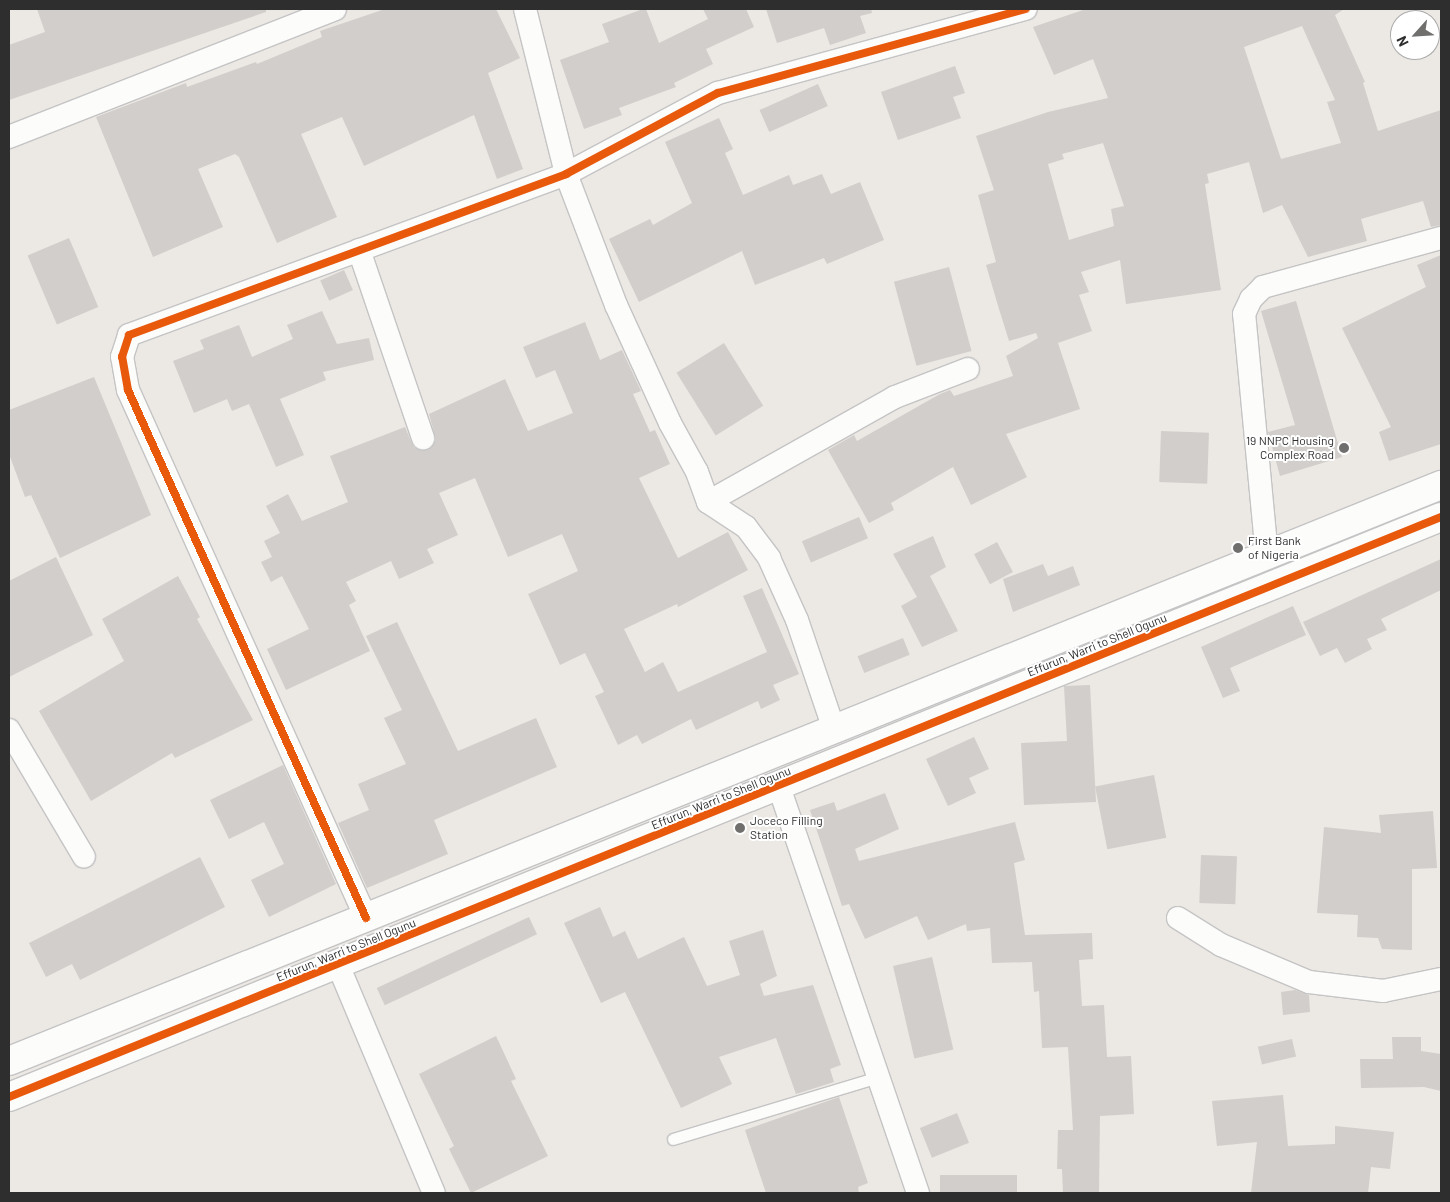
<!DOCTYPE html>
<style>
body{margin:0}
#map{position:relative;width:1450px;height:1202px;overflow:hidden;background:#ece8e4;font-family:Barlow,sans-serif}
div>[style]{position:absolute}
[style*='--x']{left:calc(var(--x)*1px);top:calc(var(--y)*1px);width:calc(var(--w)*1px);rotate:calc(var(--a)*1deg)}
.building>*{inset:0;background:#d1cecb;transform-origin:0 0}
.roads{filter:drop-shadow(1px 0 #c5c4c5) drop-shadow(-1px 0 #c5c4c5) drop-shadow(0 1px #c5c4c5) drop-shadow(0 -1px #c5c4c5)}
.service>*{height:11px;margin:-5.5px;padding:0 5.5px;transform-origin:5.5px;border-radius:5.5px;background:#fcfcfb}
.minor>*{height:22px;margin:-11px;padding:0 11px;transform-origin:11px;border-radius:11px;background:#fcfcfb}
.tertiary>*{height:28px;margin:-14px;padding:0 14px;transform-origin:14px;border-radius:14px;background:#fcfcfb}
.cycleway>*{height:8px;margin:-4px;padding:0 4px;transform-origin:4px;border-radius:4px;background:#e8590c}
.dots>*{width:14px;height:14px;translate:-50% -50%;box-sizing:border-box;border:2px solid #fff;border-radius:50%}
span{translate:-50% -50%;white-space:nowrap;text-align:center;line-height:1.15;-webkit-text-stroke:4px #fff;paint-order:stroke}
.poi-label{font-size:12px;color:#2e2e2e}
.right{translate:-100% -50%;text-align:right}
.left{translate:0 -50%;text-align:left}
.street-label{font-size:12px;color:#2e2e2e}
.frame{position:absolute;inset:0;border:10px solid #2e2e2e;pointer-events:none}
.north{position:absolute;left:1390px;top:10px;width:50px;height:50px;box-sizing:border-box;background:#fff;border:1px solid #ababab;border-radius:50%;rotate:244deg;font-size:14px;font-weight:700;line-height:20px;text-align:center;color:#2e2e2e}
.north::after{content:'';display:block;margin:auto;width:18px;height:22px;background:#706f6e;clip-path:polygon(50% 0,100% 100%,50% 72%,0 100%)}
</style>
<div id="map">
<div class="building">
<i style="clip-path:polygon(37px 9px,266px 9px,266px 12px,9px 100px,9px 45px,45px 32px)"></i>
<i style="clip-path:polygon(385px 9px,496px 9px,520px 58px,488px 73px,523px 169px,497px 179px,474px 115px,364px 166px,342px 117px,301px 134px,337px 217px,277px 243px,239px 157px,235px 154px,198px 169px,223px 227px,153px 257px,96px 117px,186px 83px,187px 87px,256px 62px,257px 64px,322px 37px,320px 31px)"></i>
<i style="clip-path:polygon(643px 9px,646px 9px,659px 43px,708px 19px,703px 9px,746px 9px,754px 27px,706px 49px,713px 64px,674px 83px,676px 87px,619px 108px,622px 115px,584px 129px,560px 60px,609px 42px,602px 24px)"></i>
<i style="clip-path:polygon(766px 9px,871px 9px,872px 13px,860px 16px,866px 33px,830px 45px,824px 28px,777px 43px)"></i>
<i style="clip-path:polygon(evenodd,1086px 9px,1344px 9px,1335px 15px,1365px 82px,1363px 83px,1378px 131px,1441px 110px,1441px 225px,1431px 227px,1423px 201px,1361px 219px,1367px 241px,1308px 257px,1282px 205px,1263px 213px,1249px 162px,1207px 174px,1209px 183px,1205px 184px,1221px 290px,1126px 304px,1120px 260px,1081px 272px,1089px 292px,1079px 295px,1092px 331px,1058px 343px,1080px 409px,1006px 434px,1027px 477px,971px 505px,953px 467px,891px 503px,894px 510px,869px 523px,828px 450px,854px 435px,857px 441px,940px 394px,950px 390px,954px 396px,1013px 376px,1006px 356px,1038px 338px,1036px 333px,1009px 341px,999px 309px,986px 265px,996px 262px,978px 195px,994px 190px,976px 136px,1048px 112px,1108px 98px,1093px 59px,1054px 75px,1033px 27px,1086px 9px,1302px 26px,1335px 100px,1327px 102px,1341px 143px,1281px 159px,1244px 47px,1302px 26px,1086px 9px,1103px 143px,1124px 206px,1111px 209px,1114px 226px,1069px 240px,1048px 164px,1064px 159px,1062px 154px,1103px 143px)"></i>
<i style="clip-path:polygon(955px 66px,965px 93px,953px 97px,961px 118px,898px 140px,881px 92px)"></i>
<i style="left:818px;top:84px;width:24px;height:64px;rotate:66deg"></i>
<i style="clip-path:polygon(719px 118px,733px 149px,725px 153px,743px 195px,789px 175px,793px 185px,822px 174px,831px 194px,860px 182px,884px 240px,827px 264px,824px 258px,755px 285px,742px 251px,639px 302px,609px 239px,650px 219px,653px 225px,692px 203px,665px 142px)"></i>
<i style="left:69px;top:238px;width:75px;height:45px;rotate:67deg"></i>
<i style="clip-path:polygon(1441px 255px,1441px 444px,1389px 461px,1379px 432px,1391px 427px,1342px 328px,1426px 287px,1417px 265px)"></i>
<i style="left:949px;top:267px;width:87px;height:57px;rotate:75deg"></i>
<i style="left:344px;top:270px;width:22px;height:26px;rotate:66deg"></i>
<i style="clip-path:polygon(1296px 301px,1342px 457px,1280px 476px,1268px 432px,1295px 425px,1261px 311px)"></i>
<i style="clip-path:polygon(322px 311px,337px 344px,369px 338px,374px 360px,323px 372px,326px 380px,280px 399px,304px 455px,276px 467px,249px 404px,232px 411px,227px 399px,194px 413px,173px 361px,204px 349px,200px 340px,239px 325px,252px 357px,293px 339px,287px 325px)"></i>
<i style="clip-path:polygon(585px 322px,600px 360px,622px 350px,641px 391px,633px 394px,650px 432px,655px 430px,670px 464px,639px 478px,678px 558px,728px 532px,748px 570px,678px 607px,677px 604px,624px 629px,645px 672px,663px 662px,678px 692px,767px 652px,743px 596px,762px 588px,799px 674px,773px 685px,780px 700px,761px 709px,758px 701px,696px 730px,691px 719px,642px 744px,637px 735px,618px 745px,595px 696px,604px 692px,585px 653px,560px 665px,528px 594px,578px 571px,562px 534px,508px 557px,475px 478px,439px 493px,458px 535px,427px 549px,434px 563px,399px 579px,391px 561px,346px 582px,356px 601px,349px 605px,370px 651px,286px 690px,267px 649px,309px 629px,282px 576px,271px 582px,261px 562px,272px 557px,264px 541px,280px 533px,266px 506px,288px 494px,302px 521px,348px 502px,330px 456px,405px 427px,414px 448px,428px 450px,436px 440px,429px 414px,505px 379px,528px 431px,573px 413px,555px 370px,536px 378px,523px 347px)"></i>
<i style="left:724px;top:343px;width:74px;height:56px;rotate:58deg"></i>
<i style="clip-path:polygon(94px 377px,151px 515px,60px 558px,31px 495px,25px 497px,9px 454px,9px 410px)"></i>
<i style="left:1161px;top:431px;width:48px;height:51px;rotate:2deg"></i>
<i style="left:859px;top:517px;width:23px;height:62px;rotate:67deg"></i>
<i style="clip-path:polygon(933px 536px,946px 567px,930px 576px,958px 631px,922px 647px,901px 606px,917px 597px,893px 554px)"></i>
<i style="left:997px;top:542px;width:34px;height:26px;rotate:62deg"></i>
<i style="clip-path:polygon(56px 557px,93px 635px,9px 677px,9px 581px)"></i>
<i style="clip-path:polygon(1441px 559px,1441px 590px,1381px 619px,1387px 630px,1367px 639px,1372px 649px,1345px 663px,1337px 648px,1320px 656px,1303px 622px)"></i>
<i style="clip-path:polygon(1043px 564px,1048px 576px,1073px 566px,1080px 585px,1013px 612px,1003px 579px)"></i>
<i style="clip-path:polygon(178px 576px,200px 617px,197px 619px,253px 720px,175px 758px,172px 753px,91px 801px,39px 711px,124px 661px,102px 619px)"></i>
<i style="clip-path:polygon(1293px 606px,1306px 635px,1230px 668px,1240px 691px,1223px 698px,1201px 647px)"></i>
<i style="clip-path:polygon(397px 622px,458px 751px,536px 718px,557px 767px,434px 820px,448px 854px,367px 888px,338px 823px,369px 810px,358px 784px,406px 764px,384px 718px,402px 710px,366px 636px)"></i>
<i style="left:903px;top:638px;width:18px;height:49px;rotate:68deg"></i>
<i style="clip-path:polygon(1090px 685px,1096px 802px,1024px 805px,1021px 743px,1067px 741px,1064px 686px)"></i>
<i style="clip-path:polygon(974px 737px,989px 769px,969px 778px,976px 793px,948px 806px,926px 759px)"></i>
<i style="clip-path:polygon(283px 765px,336px 884px,269px 917px,251px 880px,284px 864px,264px 822px,229px 839px,210px 800px)"></i>
<i style="left:1154px;top:775px;width:64px;height:60px;rotate:79deg"></i>
<i style="clip-path:polygon(885px 793px,899px 829px,855px 849px,859px 861px,1015px 822px,1025px 860px,1014px 863px,1025px 935px,1092px 933px,1093px 959px,1079px 960px,1082px 1006px,1104px 1005px,1107px 1057px,1131px 1056px,1134px 1114px,1100px 1116px,1099px 1193px,1063px 1193px,1062px 1169px,1057px 1169px,1058px 1130px,1073px 1130px,1068px 1047px,1042px 1048px,1039px 991px,1034px 992px,1032px 962px,992px 963px,990px 928px,967px 931px,966px 924px,928px 940px,917px 916px,865px 939px,849px 904px,842px 906px,810px 810px,834px 802px,837px 811px)"></i>
<i style="clip-path:polygon(1433px 811px,1437px 868px,1412px 869px,1412px 950px,1382px 949px,1378px 938px,1357px 937px,1358px 915px,1317px 913px,1324px 827px,1381px 833px,1379px 815px)"></i>
<i style="left:1201px;top:855px;width:36px;height:48px;rotate:2deg"></i>
<i style="clip-path:polygon(200px 857px,225px 907px,80px 980px,72px 964px,46px 977px,29px 943px)"></i>
<i style="clip-path:polygon(600px 907px,613px 937px,625px 931px,638px 959px,684px 937px,707px 986px,740px 975px,729px 941px,763px 930px,777px 976px,760px 984px,764px 996px,813px 985px,841px 1065px,830px 1069px,834px 1082px,796px 1094px,776px 1038px,719px 1057px,732px 1084px,681px 1108px,625px 992px,601px 1003px,564px 923px)"></i>
<i style="left:529px;top:917px;width:19px;height:168px;rotate:65deg"></i>
<i style="left:932px;top:957px;width:95px;height:40px;rotate:77deg"></i>
<i style="clip-path:polygon(1295px 990px,1309px 995px,1310px 1012px,1283px 1015px,1281px 992px)"></i>
<i style="clip-path:polygon(496px 1036px,516px 1079px,511px 1081px,548px 1156px,471px 1193px,449px 1149px,454px 1146px,419px 1074px)"></i>
<i style="clip-path:polygon(1392px 1037px,1421px 1037px,1421px 1051px,1441px 1054px,1441px 1091px,1424px 1087px,1361px 1088px,1360px 1059px,1393px 1059px)"></i>
<i style="left:1292px;top:1039px;width:18px;height:35px;rotate:77deg"></i>
<i style="clip-path:polygon(1283px 1095px,1288px 1146px,1335px 1144px,1335px 1126px,1394px 1132px,1390px 1169px,1371px 1167px,1368px 1193px,1251px 1193px,1257px 1142px,1217px 1146px,1212px 1101px)"></i>
<i style="clip-path:polygon(839px 1097px,868px 1183px,858px 1187px,859px 1193px,766px 1193px,745px 1130px)"></i>
<i style="left:957px;top:1113px;width:32px;height:40px;rotate:68deg"></i>
<i style="left:1017px;top:1175px;width:18px;height:77px;rotate:90deg"></i>
</div>
<div class="roads">
<div class="service">
<i style="--x:673;--y:1139;--w:214;--a:-16.8"></i>
</div>
<div class="minor">
<i style="--x:525;--y:9;--w:170;--a:76"></i>
<i style="--x:566;--y:174;--w:140;--a:69.1"></i>
<i style="--x:616;--y:305;--w:130;--a:65.4"></i>
<i style="--x:670;--y:423;--w:56;--a:61.1"></i>
<i style="--x:697;--y:472;--w:32;--a:70"></i>
<i style="--x:708;--y:502;--w:45;--a:33.3"></i>
<i style="--x:746;--y:527;--w:39;--a:53"></i>
<i style="--x:769;--y:558;--w:68;--a:65.7"></i>
<i style="--x:797;--y:620;--w:115;--a:71.3"></i>
<i style="--x:9;--y:137;--w:350;--a:-21.4"></i>
<i style="--x:359;--y:250;--w:199;--a:71.2"></i>
<i style="--x:708;--y:502;--w:214;--a:-29.3"></i>
<i style="--x:895;--y:397;--w:78;--a:-21"></i>
<i style="--x:1267;--y:556;--w:243;--a:-95.4"></i>
<i style="--x:1244;--y:314;--w:17;--a:-65"></i>
<i style="--x:1251;--y:299;--w:17;--a:-45"></i>
<i style="--x:1263;--y:287;--w:185;--a:-15.4"></i>
<i style="--x:9;--y:730;--w:147;--a:59.4"></i>
<i style="--x:779;--y:787;--w:429;--a:71.1"></i>
<i style="--x:366;--y:918;--w:579;--a:-114.26"></i>
<i style="--x:128;--y:390;--w:34;--a:-100"></i>
<i style="--x:122;--y:357;--w:23;--a:-72"></i>
<i style="--x:129;--y:335;--w:466;--a:-20.2"></i>
<i style="--x:566;--y:174;--w:172;--a:-28.1"></i>
<i style="--x:718;--y:93;--w:319;--a:-15.3"></i>
<i style="--x:1178;--y:918;--w:51;--a:32.1"></i>
<i style="--x:1221;--y:945;--w:95;--a:22.8"></i>
<i style="--x:1309;--y:982;--w:75;--a:6.9"></i>
<i style="--x:1383;--y:991;--w:59;--a:-11.7"></i>
<i style="--x:338;--y:965;--w:247;--a:67.2"></i>
</div>
<div class="tertiary">
<i style="--x:9;--y:1061;--w:1544;--a:-21.91"></i>
<i style="--x:9;--y:1097;--w:1545;--a:-22.05"></i>
</div>
</div>
<div class="cycleway">
<i style="--x:366;--y:918;--w:579;--a:-114.26"></i>
<i style="--x:128;--y:390;--w:34;--a:-100"></i>
<i style="--x:122;--y:357;--w:23;--a:-72"></i>
<i style="--x:129;--y:335;--w:466;--a:-20.2"></i>
<i style="--x:566;--y:174;--w:172;--a:-28.1"></i>
<i style="--x:718;--y:93;--w:319;--a:-15.3"></i>
<i style="--x:9;--y:1097;--w:1545;--a:-22.05"></i>
</div>
<div class="dots">
<i style="left:1344px;top:448px;background:#706f6e"></i>
<i style="left:1238px;top:548px;background:#706f6e"></i>
<i style="left:740px;top:828px;background:#706f6e"></i>
</div>
<div class="poi-label">
<span class="right" style="left:1334px;top:448px">19 NNPC Housing<br>Complex Road</span>
<span class="left" style="left:1248px;top:548px">First Bank<br>of Nigeria</span>
<span class="left" style="left:750px;top:828px">Joceco Filling<br>Station</span>
</div>
<div class="street-label">
<span style="left:1097px;top:645px;rotate:-22deg">Effurun, Warri to Shell Ogunu</span>
<span style="left:721px;top:798px;rotate:-22deg">Effurun, Warri to Shell Ogunu</span>
<span style="left:346px;top:950px;rotate:-22deg">Effurun, Warri to Shell Ogunu</span>
</div>
<div class="frame"></div>
<div class="north">N</div>
</div>
